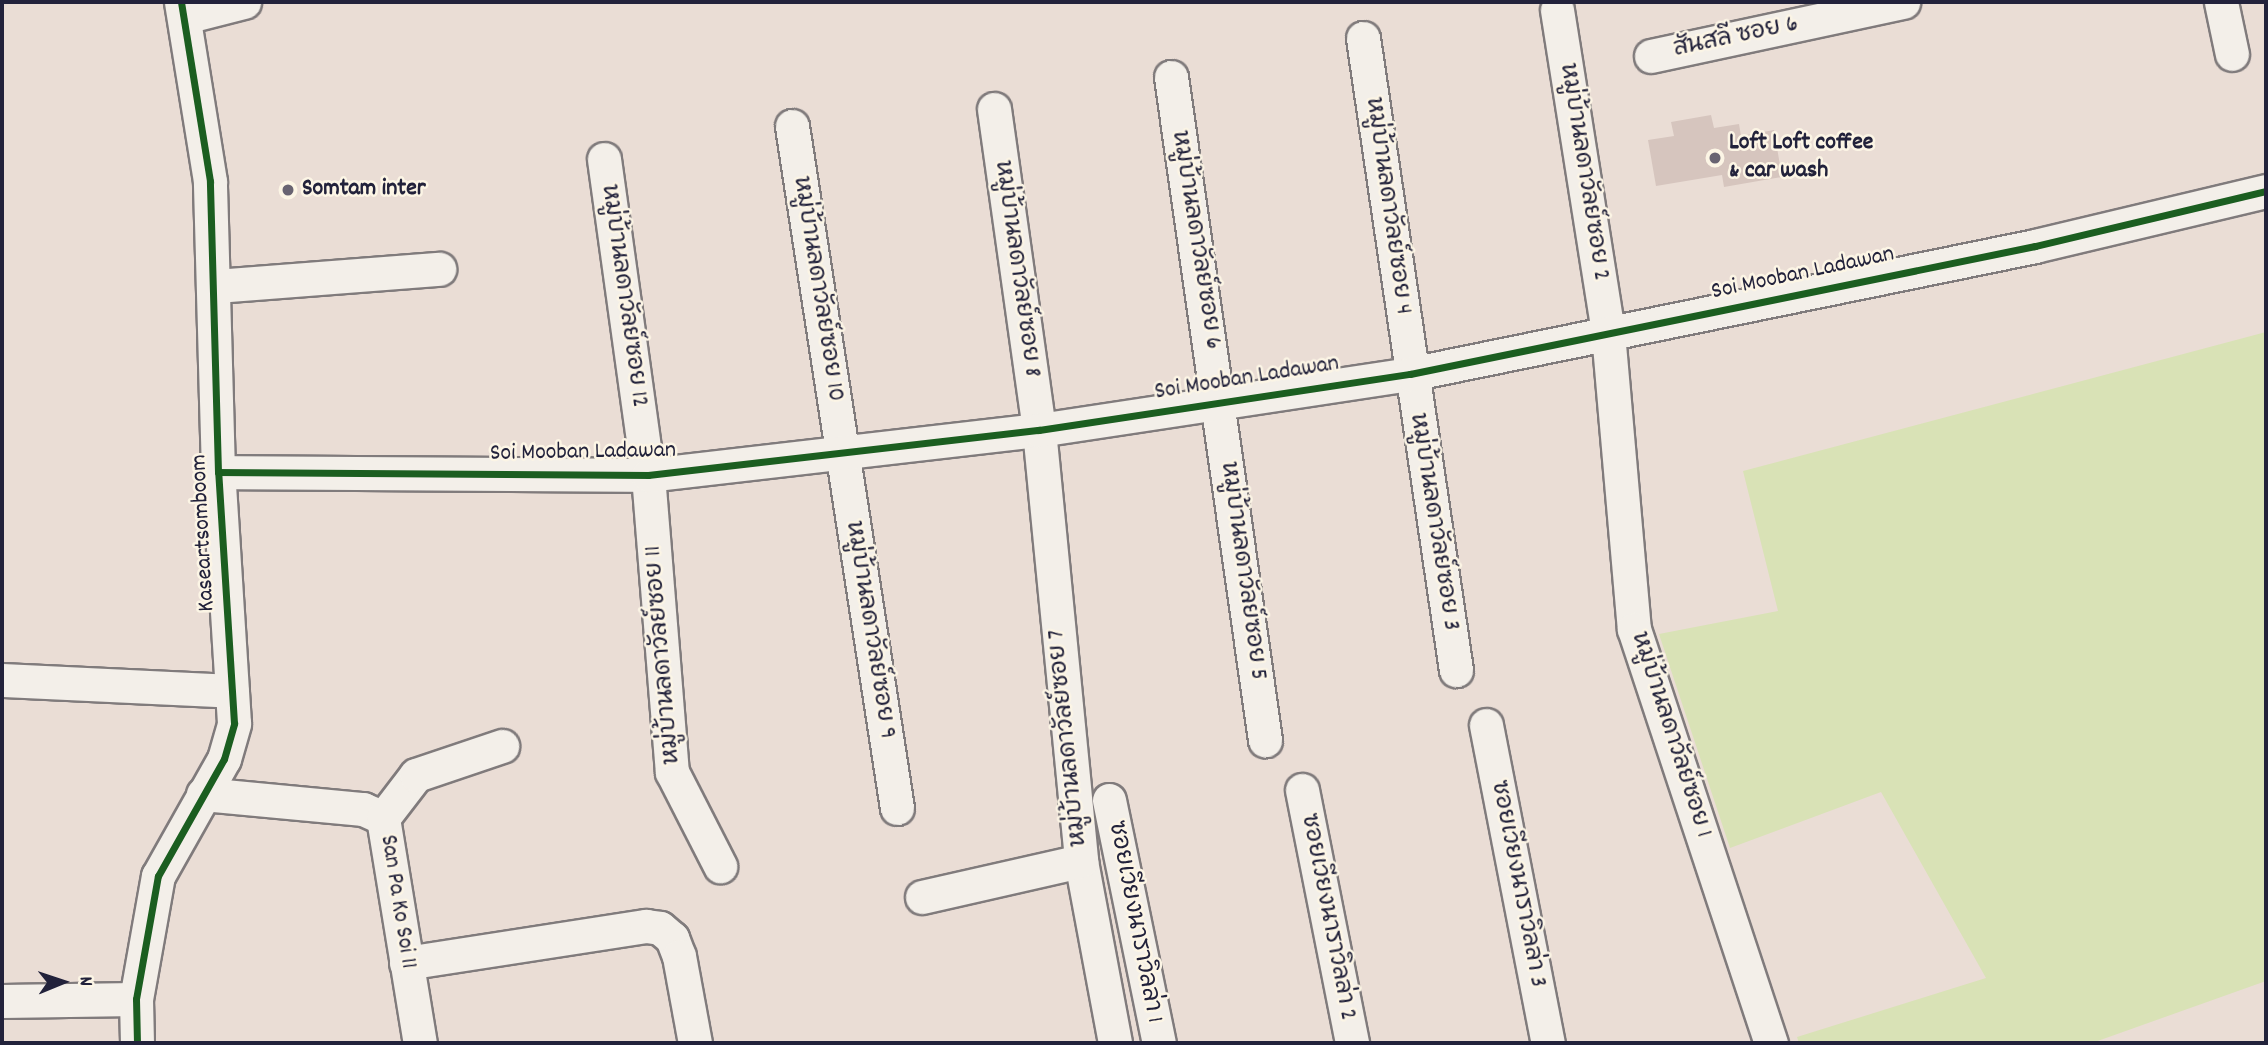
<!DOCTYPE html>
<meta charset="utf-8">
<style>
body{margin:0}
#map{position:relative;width:2268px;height:1045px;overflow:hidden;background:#eaddd5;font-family:Dekko,"Playpen Sans Thai",sans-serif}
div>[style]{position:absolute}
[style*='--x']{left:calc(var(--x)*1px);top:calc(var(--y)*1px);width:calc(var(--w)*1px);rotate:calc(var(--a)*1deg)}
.green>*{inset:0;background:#d9e2b6}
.building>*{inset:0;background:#d6c5be}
.roads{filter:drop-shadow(2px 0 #807b7c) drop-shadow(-2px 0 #807b7c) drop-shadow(0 2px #807b7c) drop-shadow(0 -2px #807b7c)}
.minor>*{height:33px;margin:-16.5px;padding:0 16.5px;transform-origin:16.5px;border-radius:16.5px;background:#f3efe9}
.cycleway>*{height:7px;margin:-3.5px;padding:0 3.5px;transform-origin:3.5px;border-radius:3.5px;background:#1b5e20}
.dots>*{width:19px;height:19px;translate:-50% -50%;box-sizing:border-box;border:4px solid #fcf5e5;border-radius:50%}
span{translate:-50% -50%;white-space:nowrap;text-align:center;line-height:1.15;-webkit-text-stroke:5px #fcf5e5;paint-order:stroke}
.street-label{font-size:24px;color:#22223b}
.poi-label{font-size:24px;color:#22223b;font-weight:700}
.left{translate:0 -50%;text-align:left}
.frame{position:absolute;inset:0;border:4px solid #22223b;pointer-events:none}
.north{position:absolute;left:28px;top:947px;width:70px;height:70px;-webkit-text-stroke:5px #fcf5e5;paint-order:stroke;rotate:88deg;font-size:19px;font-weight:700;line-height:28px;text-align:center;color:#22223b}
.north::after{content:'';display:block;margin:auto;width:24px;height:32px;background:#22223b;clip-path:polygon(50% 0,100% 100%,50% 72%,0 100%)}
</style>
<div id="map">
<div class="green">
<i style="clip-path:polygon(2266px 332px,2266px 981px,2092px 1043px,1799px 1043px,1797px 1037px,1986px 978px,1881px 792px,1730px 848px,1659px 634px,1778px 611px,1743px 471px)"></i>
</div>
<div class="building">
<i style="clip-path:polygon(1711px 115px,1714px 128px,1739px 124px,1741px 136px,1774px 130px,1782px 177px,1724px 187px,1722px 175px,1656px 186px,1648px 140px,1674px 136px,1671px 122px)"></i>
</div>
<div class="roads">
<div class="minor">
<i style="--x:2221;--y:2;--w:53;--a:78.1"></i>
<i style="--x:1557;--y:10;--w:327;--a:81"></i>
<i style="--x:1608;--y:333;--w:297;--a:85"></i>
<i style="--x:1634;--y:629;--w:436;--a:71.7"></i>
<i style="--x:185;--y:17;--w:61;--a:-14.3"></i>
<i style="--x:1363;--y:38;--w:639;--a:81.63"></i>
<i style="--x:1651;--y:56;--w:258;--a:-12.1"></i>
<i style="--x:1171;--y:77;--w:670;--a:81.93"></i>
<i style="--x:994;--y:109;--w:324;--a:82"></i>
<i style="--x:1039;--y:430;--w:433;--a:84.4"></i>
<i style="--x:1081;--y:861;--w:185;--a:79.4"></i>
<i style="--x:792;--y:126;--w:690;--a:81.25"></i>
<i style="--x:604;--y:159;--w:319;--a:82.1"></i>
<i style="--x:648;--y:475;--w:298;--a:85.4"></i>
<i style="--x:672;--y:772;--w:106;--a:62.9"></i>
<i style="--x:216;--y:286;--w:224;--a:-4.4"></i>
<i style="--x:218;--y:472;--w:430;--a:0.4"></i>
<i style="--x:648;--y:475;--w:394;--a:-6.6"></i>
<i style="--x:1039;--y:430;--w:375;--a:-8.6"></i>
<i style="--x:1410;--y:374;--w:638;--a:-11.57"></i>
<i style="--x:2035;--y:246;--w:237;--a:-13.4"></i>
<i style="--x:2;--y:680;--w:230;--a:2.7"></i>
<i style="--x:1486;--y:725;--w:324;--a:79"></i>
<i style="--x:1302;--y:790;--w:258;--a:78.8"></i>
<i style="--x:203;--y:794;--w:161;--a:5.4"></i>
<i style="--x:363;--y:809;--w:22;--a:24"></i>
<i style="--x:383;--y:818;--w:228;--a:80.7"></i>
<i style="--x:1109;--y:800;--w:248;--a:78.4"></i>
<i style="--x:383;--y:818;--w:54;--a:-52.5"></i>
<i style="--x:416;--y:775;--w:91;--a:-18.6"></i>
<i style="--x:922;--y:897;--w:163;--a:-12.8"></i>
<i style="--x:406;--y:963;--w:243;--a:-8.8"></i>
<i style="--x:646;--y:926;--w:14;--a:8"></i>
<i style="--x:660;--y:928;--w:16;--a:40"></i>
<i style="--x:672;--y:938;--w:19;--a:69"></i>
<i style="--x:679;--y:956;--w:88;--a:79.6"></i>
<i style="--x:2;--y:1001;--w:134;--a:-0.9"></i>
<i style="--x:137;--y:1043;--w:44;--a:-91.3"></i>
<i style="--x:136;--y:999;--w:125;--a:-79.9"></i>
<i style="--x:158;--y:876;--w:134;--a:-60.6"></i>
<i style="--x:224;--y:759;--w:37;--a:-74"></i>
<i style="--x:234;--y:723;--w:252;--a:-93.6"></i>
<i style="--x:218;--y:472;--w:291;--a:-91.6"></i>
<i style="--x:210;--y:181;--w:181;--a:-99.2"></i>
</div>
</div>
<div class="cycleway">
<i style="--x:218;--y:472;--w:430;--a:0.4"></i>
<i style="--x:648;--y:475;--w:394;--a:-6.6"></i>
<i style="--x:1039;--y:430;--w:375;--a:-8.6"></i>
<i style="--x:1410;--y:374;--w:638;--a:-11.57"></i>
<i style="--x:2035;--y:246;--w:237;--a:-13.4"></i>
<i style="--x:137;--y:1043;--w:44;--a:-91.3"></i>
<i style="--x:136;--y:999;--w:125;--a:-79.9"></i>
<i style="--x:158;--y:876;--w:134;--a:-60.6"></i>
<i style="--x:224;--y:759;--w:37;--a:-74"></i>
<i style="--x:234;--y:723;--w:252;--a:-93.6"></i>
<i style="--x:218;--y:472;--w:291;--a:-91.6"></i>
<i style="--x:210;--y:181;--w:181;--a:-99.2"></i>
</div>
<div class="dots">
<i style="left:1715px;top:158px;background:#686371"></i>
<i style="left:288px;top:190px;background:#686371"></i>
</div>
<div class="street-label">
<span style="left:1736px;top:38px;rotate:-12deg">สันสลี ซอย 6</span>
<span style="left:1583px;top:172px;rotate:81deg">หมู่บ้านลดาวัลย์ซอย 2</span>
<span style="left:1387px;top:206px;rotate:82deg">หมู่บ้านลดาวัลย์ซอย 4</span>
<span style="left:1195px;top:240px;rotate:81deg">หมู่บ้านลดาวัลย์ซอย 6</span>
<span style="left:1016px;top:269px;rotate:82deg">หมู่บ้านลดาวัลย์ซอย 8</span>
<span style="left:1803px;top:274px;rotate:-12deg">Soi Mooban Ladawan</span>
<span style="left:817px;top:289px;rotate:81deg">หมู่บ้านลดาวัลย์ซอย 10</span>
<span style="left:623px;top:296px;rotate:82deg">หมู่บ้านลดาวัลย์ซอย 12</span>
<span style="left:1247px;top:379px;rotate:-9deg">Soi Mooban Ladawan</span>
<span style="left:583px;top:453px;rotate:-1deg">Soi Mooban Ladawan</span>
<span style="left:1433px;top:522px;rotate:81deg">หมู่บ้านลดาวัลย์ซอย 3</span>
<span style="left:204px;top:533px;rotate:-93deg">Kaseartsomboom</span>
<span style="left:1242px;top:571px;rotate:82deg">หมู่บ้านลดาวัลย์ซอย 5</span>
<span style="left:869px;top:630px;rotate:81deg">หมู่บ้านลดาวัลย์ซอย 9</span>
<span style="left:664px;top:655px;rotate:-95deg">หมู่บ้านลดาวัลย์ซอย 11</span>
<span style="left:1670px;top:735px;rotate:72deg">หมู่บ้านลดาวัลย์ซอย 1</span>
<span style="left:1069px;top:738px;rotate:-96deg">หมู่บ้านลดาวัลย์ซอย 7</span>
<span style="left:1517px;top:884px;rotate:79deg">ซอยเวียงนาราวิลล่า 3</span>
<span style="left:397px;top:902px;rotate:81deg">San Pa Ko Soi 11</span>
<span style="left:1327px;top:917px;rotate:79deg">ซอยเวียงนาราวิลล่า 2</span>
<span style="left:1134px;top:922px;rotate:79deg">ซอยเวียงนาราวิลล่า 1</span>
</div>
<div class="poi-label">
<span class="left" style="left:1729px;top:158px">Loft Loft coffee<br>&amp; car wash</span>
<span class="left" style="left:302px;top:190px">Somtam inter</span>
</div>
<div class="frame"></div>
<div class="north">N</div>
</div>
